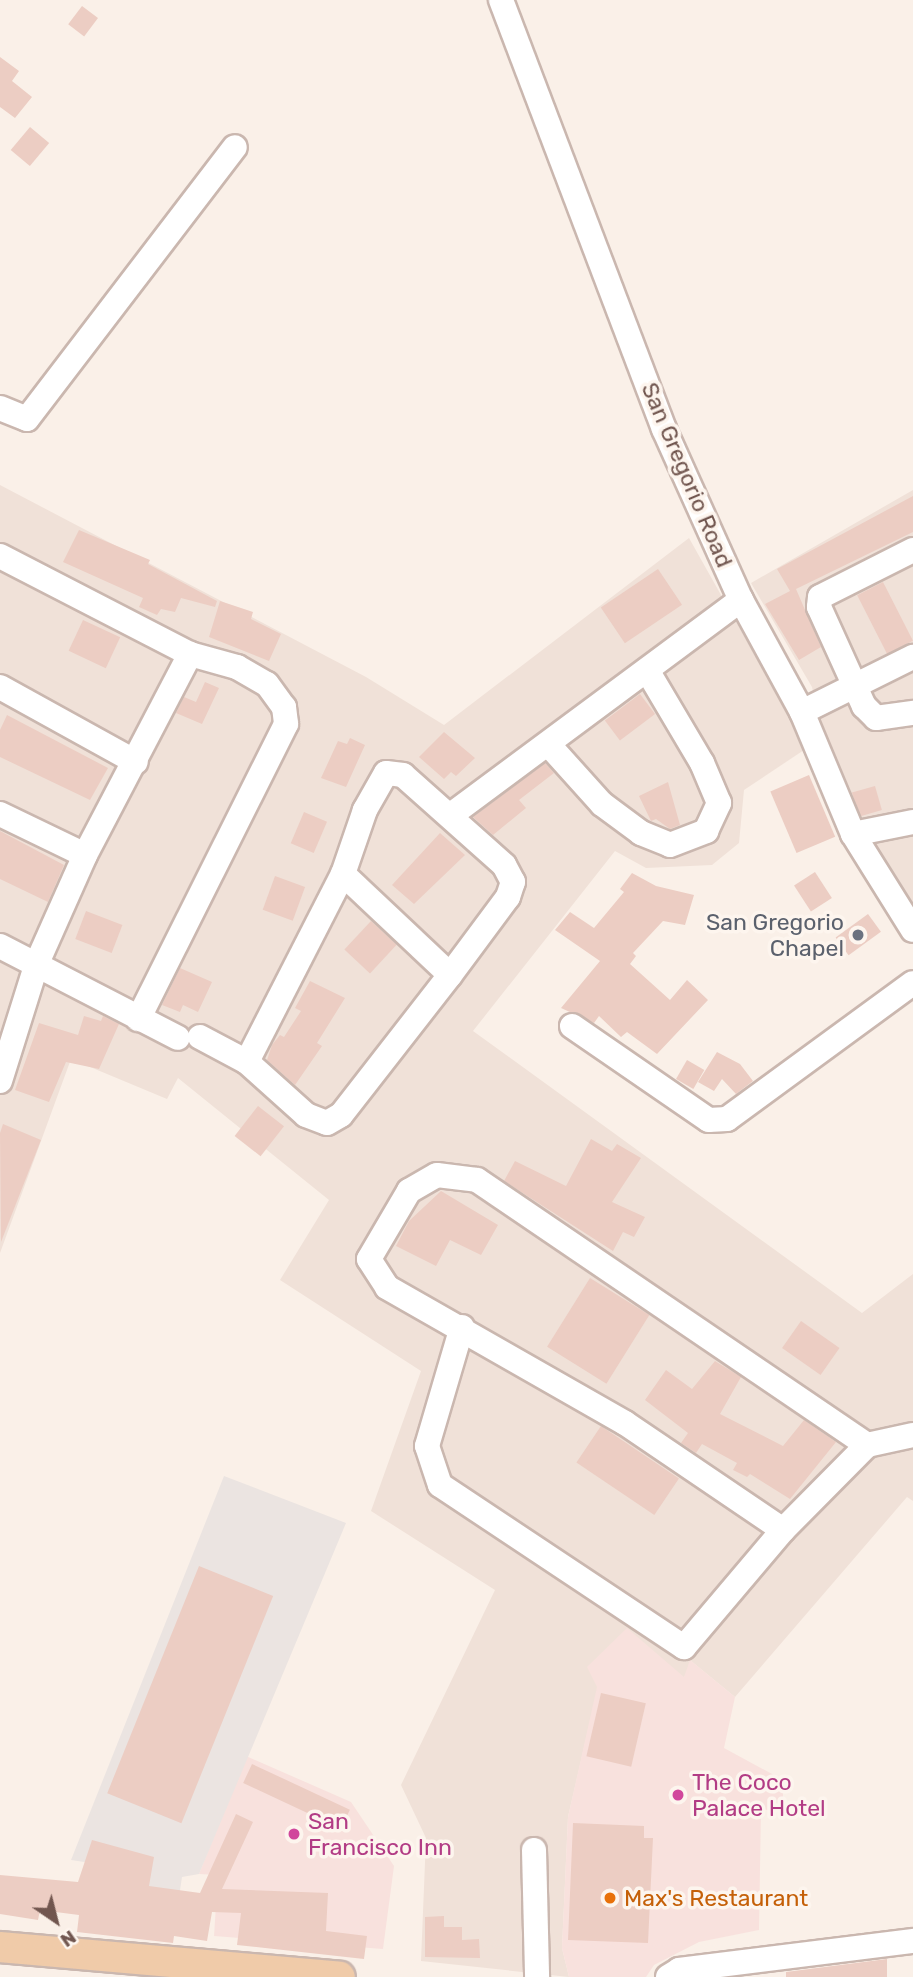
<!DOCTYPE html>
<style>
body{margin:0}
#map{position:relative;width:913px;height:1977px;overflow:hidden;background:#faf0e8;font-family:Rubik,sans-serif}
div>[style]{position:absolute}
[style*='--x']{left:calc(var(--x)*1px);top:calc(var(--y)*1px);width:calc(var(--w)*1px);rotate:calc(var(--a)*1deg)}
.residential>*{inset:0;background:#f0e1d8}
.commercial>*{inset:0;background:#f8e1dd}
.industrial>*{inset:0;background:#ebe4e1}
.building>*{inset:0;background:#eccdc3;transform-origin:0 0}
.roads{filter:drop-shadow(2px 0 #cab7af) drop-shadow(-2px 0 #cab7af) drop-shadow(0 2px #cab7af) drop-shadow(0 -2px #cab7af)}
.minor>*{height:24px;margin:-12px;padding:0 12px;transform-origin:12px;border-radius:12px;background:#fff}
.major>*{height:30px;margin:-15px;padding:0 15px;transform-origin:15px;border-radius:15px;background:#f0cba9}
.dots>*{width:19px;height:19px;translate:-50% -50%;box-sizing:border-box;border:4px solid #fdf5ee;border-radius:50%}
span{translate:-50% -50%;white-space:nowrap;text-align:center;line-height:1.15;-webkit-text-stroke:7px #fdf5ee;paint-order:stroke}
.street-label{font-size:23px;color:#71564f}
.worship-label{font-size:23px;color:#5b616d}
.right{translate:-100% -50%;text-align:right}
.hotel-label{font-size:23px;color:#b23c85}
.left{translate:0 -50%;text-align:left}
.food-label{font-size:23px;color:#c56008}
.north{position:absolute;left:21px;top:1886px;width:70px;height:70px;-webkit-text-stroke:5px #fdf5ee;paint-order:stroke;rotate:145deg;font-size:19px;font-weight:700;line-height:28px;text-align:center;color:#71564f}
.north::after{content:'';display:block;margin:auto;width:24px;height:32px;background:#71564f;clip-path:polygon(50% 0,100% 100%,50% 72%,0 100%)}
</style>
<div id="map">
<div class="residential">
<i style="clip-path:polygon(0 485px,366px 677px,444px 725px,689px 538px,807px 748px,744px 790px,739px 843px,712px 865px,646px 868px,615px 851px,473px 1031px,862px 1313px,913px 1274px,913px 1501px,907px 1497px,735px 1697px,691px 1661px,684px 1678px,598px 1659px,588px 1667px,598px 1687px,568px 1817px,562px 1948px,569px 1977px,421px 1961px,426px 1838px,401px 1785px,495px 1590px,371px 1511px,421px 1371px,280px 1280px,329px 1200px,178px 1078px,167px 1099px,71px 1059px,0 1253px)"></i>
<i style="clip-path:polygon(913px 490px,913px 928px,832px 774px,812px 687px,751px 583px)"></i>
</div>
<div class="commercial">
<i style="clip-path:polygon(627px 1628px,684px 1677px,690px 1660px,735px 1697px,724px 1748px,783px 1780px,783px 1812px,761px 1809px,759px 1930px,699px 1942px,654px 1965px,646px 1977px,569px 1977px,562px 1948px,568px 1817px,597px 1687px,587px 1667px)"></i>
<i style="clip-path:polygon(246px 1756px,351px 1802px,394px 1866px,383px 1949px,214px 1936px,218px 1875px,199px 1874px)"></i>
</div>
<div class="industrial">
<i style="clip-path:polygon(224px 1476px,346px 1523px,199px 1874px,182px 1877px,174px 1930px,124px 1868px,71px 1860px)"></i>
</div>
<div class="building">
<i style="left:82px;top:6px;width:20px;height:23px;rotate:37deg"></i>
<i style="clip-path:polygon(0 57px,19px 71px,12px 81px,32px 97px,15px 118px,0 107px)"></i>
<i style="left:30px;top:127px;width:25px;height:30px;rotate:40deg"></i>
<i style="clip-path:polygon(913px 496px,913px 532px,796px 589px,821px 647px,799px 660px,765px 604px,790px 591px,777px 569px)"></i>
<i style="clip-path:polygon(79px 530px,150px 560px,148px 564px,217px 601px,215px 607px,181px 598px,175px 612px,161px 609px,157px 615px,139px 607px,143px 598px,63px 562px)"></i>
<i style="left:658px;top:569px;width:43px;height:69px;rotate:56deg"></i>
<i style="left:883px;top:582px;width:66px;height:29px;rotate:63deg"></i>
<i style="clip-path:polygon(220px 601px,253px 612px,251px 619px,281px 634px,269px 661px,209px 637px)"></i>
<i style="left:83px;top:620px;width:41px;height:34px;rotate:25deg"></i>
<i style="clip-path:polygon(205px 682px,219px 688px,202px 724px,176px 713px,184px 697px,196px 702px)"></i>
<i style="left:640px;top:694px;width:25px;height:44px;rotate:53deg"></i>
<i style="clip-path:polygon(7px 715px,108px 768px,90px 800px,0 757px,0 730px)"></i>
<i style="clip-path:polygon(444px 732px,475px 758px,456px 776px,451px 772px,444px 779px,419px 757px)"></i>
<i style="clip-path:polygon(350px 738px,365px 745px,346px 787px,321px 778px,338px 741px,347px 744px)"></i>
<i style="clip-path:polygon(545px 763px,554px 773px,519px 800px,526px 808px,493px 835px,473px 817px)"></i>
<i style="left:809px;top:775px;width:67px;height:42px;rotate:67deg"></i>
<i style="clip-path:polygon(668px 782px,680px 825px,670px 829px,656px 819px,651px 821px,639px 796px)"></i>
<i style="left:875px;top:786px;width:25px;height:24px;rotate:74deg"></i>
<i style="left:304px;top:812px;width:25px;height:34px;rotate:23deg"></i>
<i style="clip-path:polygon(0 831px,64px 865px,48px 902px,0 879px)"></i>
<i style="clip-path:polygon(440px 833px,465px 855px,414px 904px,392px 885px)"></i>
<i style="left:815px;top:872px;width:31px;height:25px;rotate:57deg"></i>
<i style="clip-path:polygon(632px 873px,656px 886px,694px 895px,685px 925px,663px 921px,633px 953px,636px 956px,630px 964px,670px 1000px,687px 980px,708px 1000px,657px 1054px,627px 1032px,621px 1037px,599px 1016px,594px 1023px,561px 1008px,600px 961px,555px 930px,570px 912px,594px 928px,624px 892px,620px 889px)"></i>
<i style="left:275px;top:876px;width:32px;height:36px;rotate:20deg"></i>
<i style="left:86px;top:911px;width:39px;height:30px;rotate:21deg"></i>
<i style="left:868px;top:914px;width:22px;height:40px;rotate:54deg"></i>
<i style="left:371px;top:921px;width:35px;height:39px;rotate:43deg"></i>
<i style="clip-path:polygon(180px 968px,212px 982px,198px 1012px,183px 1005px,180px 1012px,162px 1005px)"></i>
<i style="clip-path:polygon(310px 981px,345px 998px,317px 1043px,322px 1046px,295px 1085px,267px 1060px,272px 1045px,280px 1035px,284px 1037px,301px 1011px,295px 1008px)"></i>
<i style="clip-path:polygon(84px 1016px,101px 1021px,103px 1016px,119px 1024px,99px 1069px,66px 1062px,49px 1102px,15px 1090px,39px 1023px,78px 1035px)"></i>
<i style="clip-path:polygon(717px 1052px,740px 1064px,753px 1081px,736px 1094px,722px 1079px,714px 1091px,698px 1082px)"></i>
<i style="left:687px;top:1060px;width:20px;height:22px;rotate:30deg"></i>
<i style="left:258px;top:1106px;width:33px;height:38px;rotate:38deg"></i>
<i style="clip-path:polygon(3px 1124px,41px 1140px,1px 1242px,0 1133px)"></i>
<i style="clip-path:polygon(591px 1139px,612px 1151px,617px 1144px,641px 1158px,612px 1202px,645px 1217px,634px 1237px,623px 1232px,613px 1251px,504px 1181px,515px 1161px,566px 1186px)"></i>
<i style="clip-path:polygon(441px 1191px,498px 1225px,481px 1255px,450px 1240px,436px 1266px,396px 1246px,409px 1221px)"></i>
<i style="left:590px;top:1278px;width:70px;height:81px;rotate:32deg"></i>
<i style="left:801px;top:1321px;width:47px;height:33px;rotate:35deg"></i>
<i style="clip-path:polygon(715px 1361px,741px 1377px,720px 1414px,783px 1446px,804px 1420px,836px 1442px,790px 1499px,750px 1474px,747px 1477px,733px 1470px,737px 1463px,702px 1444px,696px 1453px,681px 1443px,688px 1433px,645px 1400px,666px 1370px,692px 1389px)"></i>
<i style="left:601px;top:1426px;width:94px;height:44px;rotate:34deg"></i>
<i style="left:199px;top:1566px;width:80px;height:245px;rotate:22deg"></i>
<i style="left:601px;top:1693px;width:46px;height:65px;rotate:13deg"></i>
<i style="left:252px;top:1764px;width:108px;height:21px;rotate:25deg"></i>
<i style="clip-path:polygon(236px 1814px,253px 1822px,222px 1889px,328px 1893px,326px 1931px,367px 1936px,364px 1959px,237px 1945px,241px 1913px,212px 1912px,207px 1941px,174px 1936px,173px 1943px,77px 1932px,79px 1915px,40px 1910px,38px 1920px,0 1914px,0 1875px,78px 1882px,92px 1840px,154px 1857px,149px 1886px,200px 1893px)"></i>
<i style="clip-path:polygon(573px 1823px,644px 1826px,644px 1838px,653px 1838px,648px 1943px,568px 1940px)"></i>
<i style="clip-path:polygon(444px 1916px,444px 1927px,462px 1927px,462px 1940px,479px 1939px,480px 1958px,425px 1957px,425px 1917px)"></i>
<i style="clip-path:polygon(887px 1959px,887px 1977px,786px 1977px,786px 1972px)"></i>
</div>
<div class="roads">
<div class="minor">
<i style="--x:501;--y:0;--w:459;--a:69.2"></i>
<i style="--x:664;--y:429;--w:188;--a:65.8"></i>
<i style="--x:741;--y:600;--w:128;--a:61.4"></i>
<i style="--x:802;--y:712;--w:132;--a:67.3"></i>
<i style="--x:853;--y:834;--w:113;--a:58"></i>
<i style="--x:0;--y:408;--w:29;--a:22"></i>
<i style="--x:27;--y:419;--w:342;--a:-52.6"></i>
<i style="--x:913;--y:550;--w:104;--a:153.2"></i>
<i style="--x:820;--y:597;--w:10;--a:96"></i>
<i style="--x:819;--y:607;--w:109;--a:65.6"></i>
<i style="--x:864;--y:706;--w:17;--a:45"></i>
<i style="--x:876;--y:718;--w:37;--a:-8"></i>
<i style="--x:0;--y:556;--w:214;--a:27.3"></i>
<i style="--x:190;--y:654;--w:49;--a:15.5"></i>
<i style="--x:237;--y:667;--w:34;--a:30"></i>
<i style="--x:267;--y:684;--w:29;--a:54"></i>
<i style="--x:284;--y:707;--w:17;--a:83"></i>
<i style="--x:286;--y:724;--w:330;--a:116.6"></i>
<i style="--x:0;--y:687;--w:155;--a:28.9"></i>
<i style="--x:802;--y:712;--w:124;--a:-26.4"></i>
<i style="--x:548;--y:744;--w:81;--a:48"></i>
<i style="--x:602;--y:804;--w:49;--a:36.6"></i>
<i style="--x:641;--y:833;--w:31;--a:22"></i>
<i style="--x:670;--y:845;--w:39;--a:-21"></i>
<i style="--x:706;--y:831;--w:31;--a:-65"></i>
<i style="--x:719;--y:803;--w:43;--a:-113"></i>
<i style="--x:702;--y:763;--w:108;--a:-120.6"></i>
<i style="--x:0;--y:814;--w:94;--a:25.8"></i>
<i style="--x:451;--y:815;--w:361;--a:-36.6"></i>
<i style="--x:853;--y:834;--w:61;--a:-11.3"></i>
<i style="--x:343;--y:874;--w:147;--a:43.3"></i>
<i style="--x:0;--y:946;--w:200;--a:27.3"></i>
<i style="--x:572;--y:1026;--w:166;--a:34.5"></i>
<i style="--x:709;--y:1120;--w:18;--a:-3"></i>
<i style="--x:727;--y:1119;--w:230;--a:-36.2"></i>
<i style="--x:200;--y:1037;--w:53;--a:28"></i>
<i style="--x:247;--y:1062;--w:79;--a:41.9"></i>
<i style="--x:306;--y:1115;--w:22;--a:21"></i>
<i style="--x:327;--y:1123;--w:16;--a:-30"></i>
<i style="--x:341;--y:1115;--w:177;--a:-52.1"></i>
<i style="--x:450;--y:975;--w:97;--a:-53.4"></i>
<i style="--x:508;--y:897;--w:16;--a:-72"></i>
<i style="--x:513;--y:882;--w:19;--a:-118"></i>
<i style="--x:504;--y:865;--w:135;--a:-138.3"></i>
<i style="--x:403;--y:775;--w:17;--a:-173"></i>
<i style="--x:386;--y:773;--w:43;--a:119.6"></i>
<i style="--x:365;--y:810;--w:68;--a:109"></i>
<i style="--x:343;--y:874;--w:211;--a:117.1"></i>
<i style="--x:0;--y:1081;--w:124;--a:-72.6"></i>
<i style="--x:37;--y:963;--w:118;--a:-66"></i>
<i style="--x:85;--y:855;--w:227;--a:-62.4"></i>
<i style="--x:462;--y:1327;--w:124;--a:106.4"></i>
<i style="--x:427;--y:1446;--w:41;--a:71.6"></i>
<i style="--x:440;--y:1485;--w:293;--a:33.6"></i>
<i style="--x:684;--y:1647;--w:153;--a:-49.8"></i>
<i style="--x:783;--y:1530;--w:120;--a:-45.3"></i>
<i style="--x:867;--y:1445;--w:47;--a:-12.3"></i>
<i style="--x:783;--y:1530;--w:191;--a:-145.9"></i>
<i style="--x:625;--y:1423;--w:274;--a:-150.3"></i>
<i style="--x:387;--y:1287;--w:33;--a:-123"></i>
<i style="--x:369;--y:1259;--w:79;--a:-59.5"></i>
<i style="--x:409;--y:1191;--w:32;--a:-30"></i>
<i style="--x:437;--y:1175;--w:40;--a:7.1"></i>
<i style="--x:477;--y:1180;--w:472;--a:34.2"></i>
<i style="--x:534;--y:1850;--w:127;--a:88.6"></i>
<i style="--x:668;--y:1977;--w:13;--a:-32"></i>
<i style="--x:679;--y:1970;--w:236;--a:-7.1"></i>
</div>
<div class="major">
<i style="--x:0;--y:1947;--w:341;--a:5"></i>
</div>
</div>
<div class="dots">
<i style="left:858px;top:935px;background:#6b7280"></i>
<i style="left:678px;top:1795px;background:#d1479c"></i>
<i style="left:294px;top:1834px;background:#d1479c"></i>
<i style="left:610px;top:1898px;background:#e8710a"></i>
</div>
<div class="street-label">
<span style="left:687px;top:475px;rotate:67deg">San Gregorio Road</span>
</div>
<div class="worship-label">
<span class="right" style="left:844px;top:935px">San Gregorio<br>Chapel</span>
</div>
<div class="hotel-label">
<span class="left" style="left:692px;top:1795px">The Coco<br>Palace Hotel</span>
<span class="left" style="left:308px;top:1834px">San<br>Francisco Inn</span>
</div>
<div class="food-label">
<span class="left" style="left:624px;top:1898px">Max's Restaurant</span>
</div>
<div class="north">N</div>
</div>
